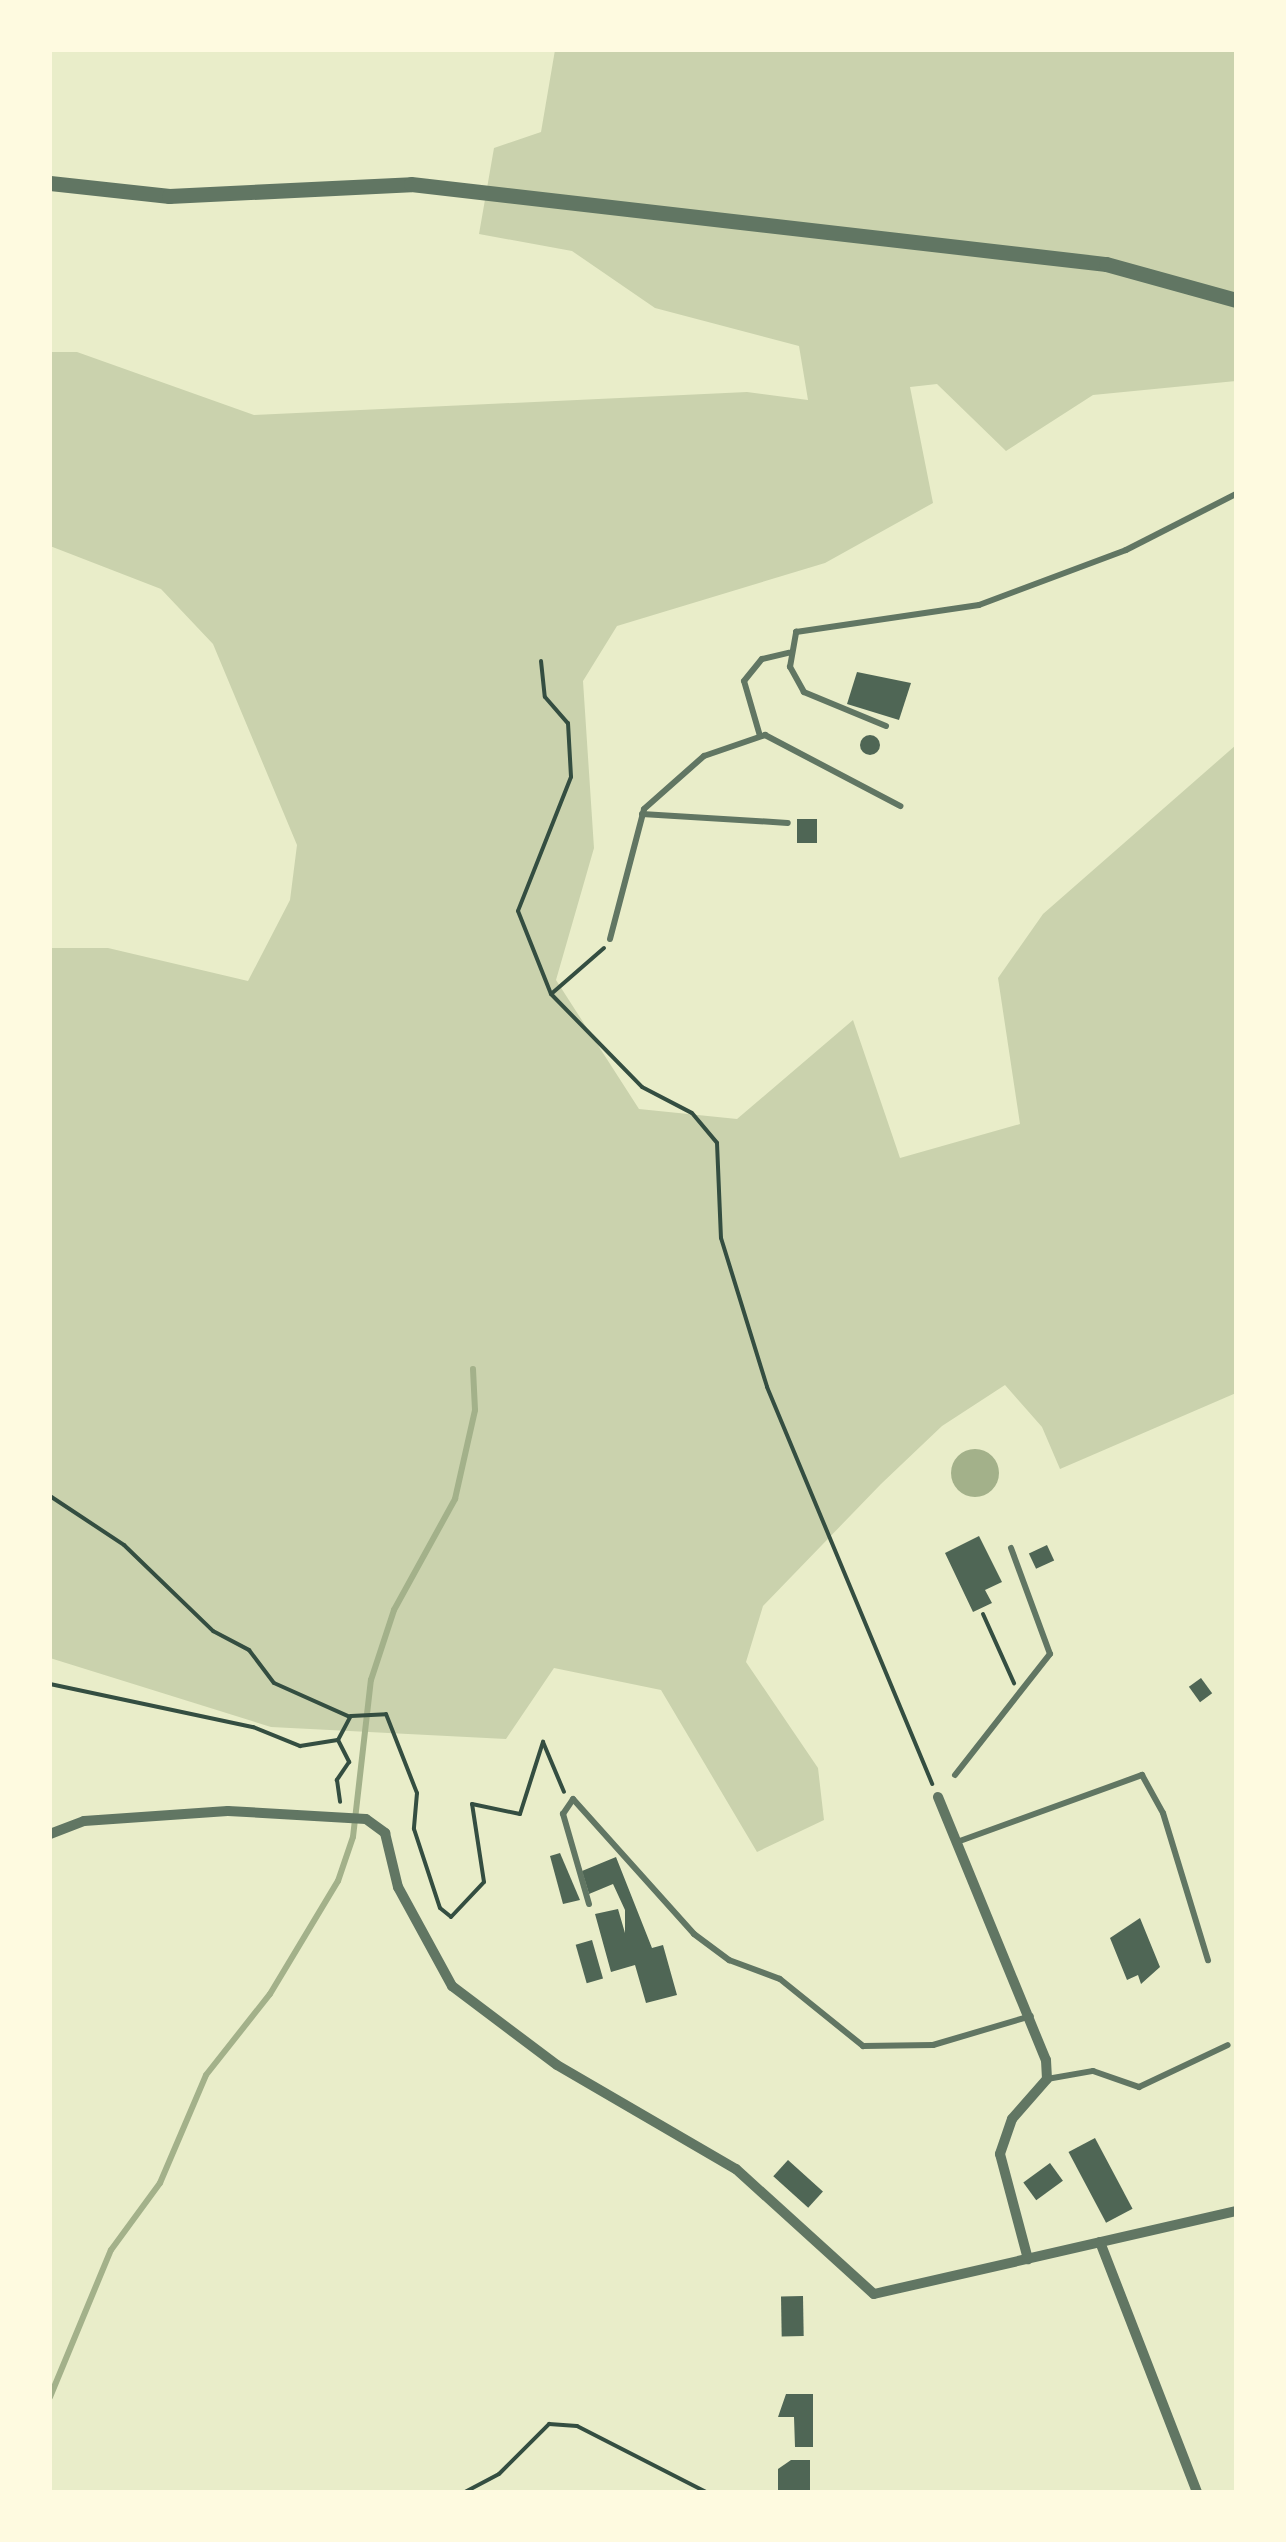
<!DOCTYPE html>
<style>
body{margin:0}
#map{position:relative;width:1286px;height:2542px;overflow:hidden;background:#e9edc9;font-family:Manrope,sans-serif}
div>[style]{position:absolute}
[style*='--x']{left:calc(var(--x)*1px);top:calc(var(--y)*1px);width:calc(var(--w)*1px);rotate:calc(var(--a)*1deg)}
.green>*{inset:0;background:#cad2ad}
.water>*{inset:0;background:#a3b18a}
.round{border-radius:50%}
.stream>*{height:6px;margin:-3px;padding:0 3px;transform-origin:3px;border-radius:3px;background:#a3b18a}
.building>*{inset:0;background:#4f6655;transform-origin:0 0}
.path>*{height:4px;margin:-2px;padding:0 2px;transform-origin:2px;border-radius:2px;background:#344e41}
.service>*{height:6px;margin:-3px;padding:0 3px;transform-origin:3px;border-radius:3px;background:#617663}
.minor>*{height:10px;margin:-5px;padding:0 5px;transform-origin:5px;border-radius:5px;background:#617663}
.tertiary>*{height:15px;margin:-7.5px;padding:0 7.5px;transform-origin:7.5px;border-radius:7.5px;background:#617663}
span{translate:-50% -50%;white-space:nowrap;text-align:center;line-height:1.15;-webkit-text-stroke:8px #fefae0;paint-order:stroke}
.frame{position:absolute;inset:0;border:52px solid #fefae0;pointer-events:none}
</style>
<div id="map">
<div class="green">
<i style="clip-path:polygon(555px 50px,1236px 50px,1236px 381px,1093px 395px,1006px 451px,937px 384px,910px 387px,933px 503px,825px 563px,617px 626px,583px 681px,594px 848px,556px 980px,639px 1109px,737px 1119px,853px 1020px,900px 1158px,1020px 1124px,998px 978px,1043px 914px,1236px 745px,1236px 1393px,1060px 1469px,1042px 1427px,1005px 1385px,942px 1426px,881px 1484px,763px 1606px,746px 1662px,818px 1768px,824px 1820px,757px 1852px,661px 1690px,554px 1668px,506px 1739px,271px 1727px,50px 1658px,50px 948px,108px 948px,248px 981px,290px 900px,297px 845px,213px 644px,161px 589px,50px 546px,50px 352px,77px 352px,254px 415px,747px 392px,808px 400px,799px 346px,655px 308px,572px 251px,479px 234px,494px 148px,541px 132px)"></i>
</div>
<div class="water">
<i class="round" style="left:951px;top:1449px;width:48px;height:48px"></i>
</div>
<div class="stream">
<i style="--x:50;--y:2397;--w:159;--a:-67.5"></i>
<i style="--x:111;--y:2250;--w:83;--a:-53.8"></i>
<i style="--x:160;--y:2183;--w:117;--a:-66.9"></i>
<i style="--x:206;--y:2075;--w:103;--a:-51.7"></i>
<i style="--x:270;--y:1994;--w:132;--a:-59"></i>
<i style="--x:338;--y:1881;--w:46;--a:-71.2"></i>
<i style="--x:353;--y:1837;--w:158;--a:-83.5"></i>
<i style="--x:371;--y:1680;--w:74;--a:-71.8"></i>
<i style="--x:394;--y:1610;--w:127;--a:-61.2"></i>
<i style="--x:455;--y:1499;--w:91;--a:-77.3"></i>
<i style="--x:475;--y:1410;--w:41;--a:-92.8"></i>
</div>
<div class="building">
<i style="clip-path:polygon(857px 672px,911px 683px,899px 720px,847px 704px)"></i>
<i class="round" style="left:860px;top:735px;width:20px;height:20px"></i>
<i style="left:797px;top:819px;width:20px;height:24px"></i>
<i style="clip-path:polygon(979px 1536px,1002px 1582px,985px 1590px,992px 1603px,973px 1612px,945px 1553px)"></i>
<i style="left:1047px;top:1545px;width:17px;height:20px;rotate:65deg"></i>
<i style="left:1201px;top:1678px;width:19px;height:15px;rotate:54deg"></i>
<i style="clip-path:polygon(560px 1853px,580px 1900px,563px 1904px,550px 1856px)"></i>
<i style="clip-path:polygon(616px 1857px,652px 1948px,663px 1945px,677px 1995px,646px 2003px,635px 1965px,611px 1972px,595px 1914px,618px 1909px,625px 1933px,625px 1910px,613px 1884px,589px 1894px,582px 1871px)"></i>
<i style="clip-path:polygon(1140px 1918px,1160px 1967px,1141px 1984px,1138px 1975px,1127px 1980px,1110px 1938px)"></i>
<i style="left:592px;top:1940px;width:40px;height:17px;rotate:74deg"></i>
<i style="left:1095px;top:2138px;width:80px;height:30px;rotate:62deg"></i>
<i style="left:788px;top:2160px;width:47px;height:22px;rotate:42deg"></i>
<i style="left:1050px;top:2163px;width:22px;height:33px;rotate:54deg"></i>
<i style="left:803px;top:2296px;width:40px;height:22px;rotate:89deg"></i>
<i style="clip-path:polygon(786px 2394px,813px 2394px,813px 2447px,795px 2447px,794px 2417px,778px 2417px)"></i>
<i style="clip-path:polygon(791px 2460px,810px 2460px,810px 2492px,778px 2492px,778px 2469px)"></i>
</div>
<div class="path">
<i style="--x:541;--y:661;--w:36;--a:84"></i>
<i style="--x:545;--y:697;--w:35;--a:49"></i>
<i style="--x:568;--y:723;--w:54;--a:86.8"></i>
<i style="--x:571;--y:777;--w:144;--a:111.6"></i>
<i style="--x:518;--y:911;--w:89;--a:68.3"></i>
<i style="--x:604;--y:948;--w:70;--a:139"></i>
<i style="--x:551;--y:994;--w:130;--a:45.6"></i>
<i style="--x:642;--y:1087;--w:56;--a:27.5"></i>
<i style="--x:692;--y:1113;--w:39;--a:50"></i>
<i style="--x:717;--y:1143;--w:95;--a:87.6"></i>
<i style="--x:721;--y:1238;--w:156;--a:72.8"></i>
<i style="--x:767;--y:1387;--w:430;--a:67.4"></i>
<i style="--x:50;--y:1496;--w:89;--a:33.5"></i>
<i style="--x:124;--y:1545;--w:124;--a:44"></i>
<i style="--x:213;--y:1631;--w:41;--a:27.8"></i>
<i style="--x:249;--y:1650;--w:41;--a:52.9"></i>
<i style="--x:274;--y:1683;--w:83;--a:24.1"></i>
<i style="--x:983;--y:1614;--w:76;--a:65.8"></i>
<i style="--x:50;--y:1684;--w:208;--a:12"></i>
<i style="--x:253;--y:1727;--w:51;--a:22"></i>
<i style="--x:300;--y:1746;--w:38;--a:-9"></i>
<i style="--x:338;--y:1740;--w:27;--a:-62"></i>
<i style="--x:351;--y:1716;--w:35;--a:-3"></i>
<i style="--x:386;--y:1714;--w:85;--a:68.6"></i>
<i style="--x:417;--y:1793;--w:36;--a:95"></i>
<i style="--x:414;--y:1829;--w:83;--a:71.8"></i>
<i style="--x:440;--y:1908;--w:14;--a:39"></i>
<i style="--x:451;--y:1917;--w:48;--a:-46.7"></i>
<i style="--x:484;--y:1882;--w:79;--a:-98.7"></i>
<i style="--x:472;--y:1804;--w:49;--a:11.8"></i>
<i style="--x:520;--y:1814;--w:76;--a:-72.3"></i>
<i style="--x:543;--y:1742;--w:54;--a:67.2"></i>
<i style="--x:338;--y:1740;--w:25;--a:63"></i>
<i style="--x:349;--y:1762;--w:22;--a:124"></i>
<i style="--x:337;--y:1780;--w:22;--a:82"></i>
<i style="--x:465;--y:2492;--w:38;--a:-28"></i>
<i style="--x:499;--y:2474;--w:71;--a:-45"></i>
<i style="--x:549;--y:2424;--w:28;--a:4"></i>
<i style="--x:577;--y:2426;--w:145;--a:27.1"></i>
</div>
<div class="service">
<i style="--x:886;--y:726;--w:89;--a:-157.5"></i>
<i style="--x:804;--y:692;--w:29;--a:-119"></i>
<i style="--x:790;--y:667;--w:36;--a:-80"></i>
<i style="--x:796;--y:632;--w:185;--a:-8.4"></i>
<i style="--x:979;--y:605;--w:157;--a:-20.5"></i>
<i style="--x:1126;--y:550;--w:123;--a:-27"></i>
<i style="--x:760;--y:736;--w:57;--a:-106.2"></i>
<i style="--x:744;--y:681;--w:28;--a:-51"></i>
<i style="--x:762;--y:659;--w:28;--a:-13"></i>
<i style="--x:642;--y:814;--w:146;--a:3.5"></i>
<i style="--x:610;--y:939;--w:134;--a:-75.3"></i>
<i style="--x:644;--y:809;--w:80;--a:-41.5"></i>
<i style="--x:704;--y:756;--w:65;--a:-19"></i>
<i style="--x:765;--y:735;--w:153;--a:27.7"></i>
<i style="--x:955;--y:1775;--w:154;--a:-51.9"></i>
<i style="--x:1050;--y:1654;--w:113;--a:-110.2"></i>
<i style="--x:957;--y:1842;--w:197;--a:-19.9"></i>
<i style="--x:1142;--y:1775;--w:43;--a:61.1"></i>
<i style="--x:1163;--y:1813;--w:154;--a:73"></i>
<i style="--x:589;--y:1904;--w:94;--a:-106.1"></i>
<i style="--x:563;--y:1814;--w:18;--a:-56"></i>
<i style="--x:573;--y:1799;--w:181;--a:48.1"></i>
<i style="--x:694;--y:1934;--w:44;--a:36.6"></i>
<i style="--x:729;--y:1960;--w:54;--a:20.4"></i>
<i style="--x:780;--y:1979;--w:107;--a:38.9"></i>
<i style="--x:863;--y:2046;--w:70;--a:-0.8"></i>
<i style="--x:933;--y:2045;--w:102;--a:-16.5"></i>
<i style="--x:1047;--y:2079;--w:47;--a:-9.9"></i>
<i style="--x:1093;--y:2071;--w:49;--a:19.2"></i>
<i style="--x:1139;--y:2087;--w:98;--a:-25.3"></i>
</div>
<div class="minor">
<i style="--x:938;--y:1797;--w:284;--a:67.7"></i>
<i style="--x:1046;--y:2060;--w:19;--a:87"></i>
<i style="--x:1047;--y:2079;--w:53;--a:131.2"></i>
<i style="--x:1012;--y:2119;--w:37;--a:109"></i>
<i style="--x:1000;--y:2154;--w:109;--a:75.1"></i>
<i style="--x:50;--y:1834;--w:36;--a:-21"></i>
<i style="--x:84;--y:1821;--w:144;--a:-4"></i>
<i style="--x:228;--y:1811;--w:138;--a:3.3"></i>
<i style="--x:366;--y:1819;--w:24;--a:36"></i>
<i style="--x:385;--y:1833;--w:56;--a:76.5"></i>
<i style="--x:398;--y:1887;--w:113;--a:61.4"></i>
<i style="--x:452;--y:1986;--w:131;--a:37"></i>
<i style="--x:557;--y:2065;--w:207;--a:30.2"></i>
<i style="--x:736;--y:2169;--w:186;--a:42.2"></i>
<i style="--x:874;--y:2294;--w:371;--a:-12.9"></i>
<i style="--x:1100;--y:2242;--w:268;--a:68.8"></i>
</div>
<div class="tertiary">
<i style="--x:50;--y:183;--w:120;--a:6.2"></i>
<i style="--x:169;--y:196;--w:242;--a:-2.8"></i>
<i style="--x:411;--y:184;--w:700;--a:6.57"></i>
<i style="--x:1106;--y:264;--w:135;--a:15.5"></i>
</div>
<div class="frame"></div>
</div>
